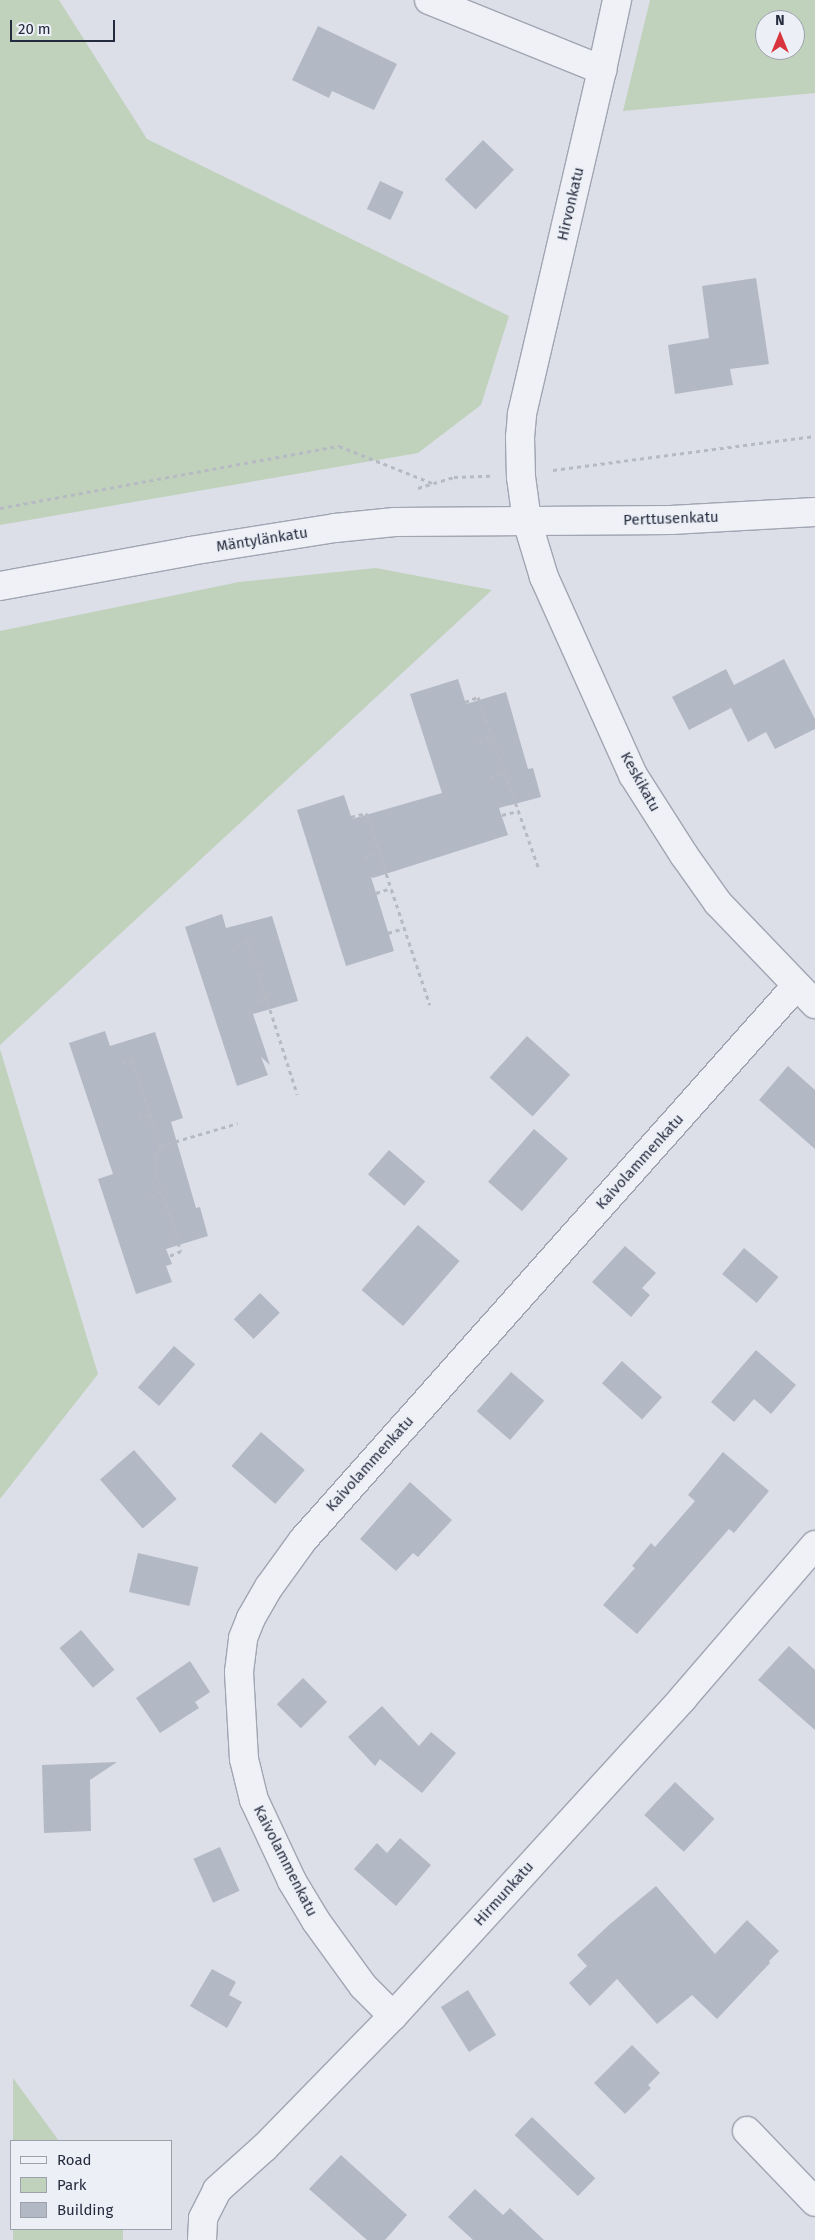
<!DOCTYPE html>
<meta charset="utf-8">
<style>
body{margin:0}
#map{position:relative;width:815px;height:2240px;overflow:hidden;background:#dcdfe8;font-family:"Fira Sans",sans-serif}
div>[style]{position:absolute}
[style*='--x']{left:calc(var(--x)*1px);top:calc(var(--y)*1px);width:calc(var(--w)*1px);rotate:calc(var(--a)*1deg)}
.green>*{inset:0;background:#c0d2bc;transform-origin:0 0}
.building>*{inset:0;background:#b3b8c5;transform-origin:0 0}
.path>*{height:3px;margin-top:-1.5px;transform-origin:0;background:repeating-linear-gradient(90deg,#b6bac3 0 4px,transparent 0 8px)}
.roads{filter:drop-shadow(1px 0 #a1a5b2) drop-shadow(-1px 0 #a1a5b2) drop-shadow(0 1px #a1a5b2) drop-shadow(0 -1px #a1a5b2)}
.minor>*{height:28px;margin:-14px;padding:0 14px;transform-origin:14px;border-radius:14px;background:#eff1f6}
span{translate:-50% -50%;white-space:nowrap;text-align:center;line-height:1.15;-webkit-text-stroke:4.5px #eceff5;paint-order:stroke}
.street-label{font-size:15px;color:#252b3f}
.legend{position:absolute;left:10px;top:2140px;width:162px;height:90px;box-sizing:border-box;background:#eceff5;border:1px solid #9ca1ac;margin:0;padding:6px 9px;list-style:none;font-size:15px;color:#252b3f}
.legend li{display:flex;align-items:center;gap:10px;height:25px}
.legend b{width:25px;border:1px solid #9ca1ac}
.north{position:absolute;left:755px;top:10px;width:50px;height:50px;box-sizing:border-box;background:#eceff5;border:1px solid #9ca1ac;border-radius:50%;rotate:0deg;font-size:14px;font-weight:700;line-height:20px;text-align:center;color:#252b3f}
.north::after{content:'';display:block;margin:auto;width:18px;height:22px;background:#d9353c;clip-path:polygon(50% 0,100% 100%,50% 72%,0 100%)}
.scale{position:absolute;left:10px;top:20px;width:105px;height:22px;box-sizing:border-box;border:2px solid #252b3f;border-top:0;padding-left:6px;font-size:15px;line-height:18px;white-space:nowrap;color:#252b3f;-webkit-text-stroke:4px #eceff5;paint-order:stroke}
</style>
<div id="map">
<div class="green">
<i style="clip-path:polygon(0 0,59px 0,147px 139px,509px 316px,481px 405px,418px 453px,0 525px)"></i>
<i style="clip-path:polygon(evenodd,650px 0,815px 0,815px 93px,623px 111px,650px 0,765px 20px,795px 20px,795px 50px,765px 50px,765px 20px)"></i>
<i style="clip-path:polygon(376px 568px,492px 590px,0 1045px,0 631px,239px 582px)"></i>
<i style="clip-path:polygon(0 1049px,98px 1374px,0 1499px)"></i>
<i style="clip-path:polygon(13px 2078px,59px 2141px,13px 2141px)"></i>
<i style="left:13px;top:2229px;width:110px;height:11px"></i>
</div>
<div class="building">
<i style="clip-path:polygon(318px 26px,397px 64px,374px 110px,332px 91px,329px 98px,292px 80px)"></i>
<i style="left:483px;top:140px;width:43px;height:55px;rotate:44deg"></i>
<i style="left:380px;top:181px;width:26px;height:31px;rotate:25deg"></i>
<i style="clip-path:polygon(756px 278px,769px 364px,730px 369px,733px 385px,675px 394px,668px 345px,709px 338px,702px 286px)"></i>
<i style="clip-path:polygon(784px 659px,815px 719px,815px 729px,775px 749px,766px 732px,748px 742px,731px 708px,689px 730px,672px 697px,726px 669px,734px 685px)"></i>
<i style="clip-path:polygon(458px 679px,466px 704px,506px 692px,528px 769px,533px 768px,541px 797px,499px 808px,508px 835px,373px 878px,371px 877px,394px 951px,346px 966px,297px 810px,344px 795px,352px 819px,442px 793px,410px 694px)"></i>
<i style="clip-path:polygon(222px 914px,226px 928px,272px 916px,298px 1001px,253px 1014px,270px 1065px,261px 1057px,268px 1075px,237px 1086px,185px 927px)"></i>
<i style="clip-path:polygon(105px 1031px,110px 1046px,155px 1032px,183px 1118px,171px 1122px,196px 1208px,200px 1207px,208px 1236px,166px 1249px,172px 1264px,166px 1266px,172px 1282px,136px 1294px,98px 1179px,113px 1174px,69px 1043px)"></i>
<i style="left:527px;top:1036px;width:58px;height:56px;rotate:42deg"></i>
<i style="clip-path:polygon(788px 1066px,815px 1090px,815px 1149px,759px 1100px)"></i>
<i style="left:534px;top:1129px;width:45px;height:70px;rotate:41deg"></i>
<i style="left:389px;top:1150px;width:48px;height:32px;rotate:41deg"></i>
<i style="left:418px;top:1225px;width:55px;height:86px;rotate:41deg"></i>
<i style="clip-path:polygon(625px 1246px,656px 1273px,642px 1288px,650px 1295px,631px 1317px,592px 1282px)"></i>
<i style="left:744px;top:1248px;width:45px;height:34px;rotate:40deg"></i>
<i style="left:260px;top:1293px;width:28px;height:37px;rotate:45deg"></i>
<i style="left:174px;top:1346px;width:28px;height:55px;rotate:41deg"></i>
<i style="clip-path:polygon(756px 1350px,796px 1385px,771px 1414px,754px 1399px,734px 1422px,711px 1402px)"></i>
<i style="left:622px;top:1361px;width:54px;height:30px;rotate:42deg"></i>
<i style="left:511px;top:1372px;width:44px;height:52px;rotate:41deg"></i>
<i style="left:261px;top:1432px;width:58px;height:45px;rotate:41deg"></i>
<i style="left:134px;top:1450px;width:65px;height:45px;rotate:49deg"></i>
<i style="clip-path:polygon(723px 1452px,769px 1491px,734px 1533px,729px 1529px,637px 1634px,603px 1605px,635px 1568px,632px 1566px,651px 1543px,655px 1547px,695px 1501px,688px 1495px)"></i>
<i style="clip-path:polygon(410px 1482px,452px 1520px,418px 1557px,413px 1553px,396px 1571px,360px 1539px)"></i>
<i style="left:138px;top:1553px;width:62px;height:40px;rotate:13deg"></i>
<i style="left:81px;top:1630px;width:52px;height:28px;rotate:50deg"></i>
<i style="clip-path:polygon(789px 1646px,815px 1670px,815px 1730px,758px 1680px)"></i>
<i style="clip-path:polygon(190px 1661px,210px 1692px,195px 1702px,199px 1708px,160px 1733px,136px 1698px)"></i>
<i style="left:303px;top:1678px;width:34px;height:37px;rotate:45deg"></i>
<i style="clip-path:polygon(382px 1706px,419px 1746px,431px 1732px,456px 1753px,422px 1793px,380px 1759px,375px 1766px,348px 1737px)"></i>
<i style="clip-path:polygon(117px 1762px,90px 1780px,91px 1831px,44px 1833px,42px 1765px)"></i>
<i style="left:675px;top:1782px;width:54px;height:45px;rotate:43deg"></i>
<i style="clip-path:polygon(400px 1838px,431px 1865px,396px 1906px,354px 1869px,377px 1843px,387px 1853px)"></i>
<i style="left:220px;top:1847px;width:48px;height:29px;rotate:66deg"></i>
<i style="clip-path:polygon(656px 1886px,715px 1954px,747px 1920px,779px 1951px,769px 1961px,770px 1963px,717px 2019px,692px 1995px,657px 2024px,617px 1979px,590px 2006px,569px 1983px,587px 1966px,577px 1955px,610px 1924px)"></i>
<i style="clip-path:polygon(212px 1969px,236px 1982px,229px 1995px,242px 2002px,227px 2028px,190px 2006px)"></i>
<i style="left:468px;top:1990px;width:53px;height:32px;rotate:58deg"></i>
<i style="clip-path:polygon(632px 2045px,660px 2073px,648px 2085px,651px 2088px,625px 2114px,594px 2083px)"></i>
<i style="left:532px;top:2117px;width:88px;height:25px;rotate:44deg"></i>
<i style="clip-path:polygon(341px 2155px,407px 2215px,385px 2240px,367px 2240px,309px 2189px)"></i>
<i style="clip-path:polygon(475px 2189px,503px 2215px,510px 2208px,544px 2240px,473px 2240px,448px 2217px)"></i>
</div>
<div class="path">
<i style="--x:553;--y:470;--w:264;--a:-7.4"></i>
<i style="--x:418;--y:488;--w:38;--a:-17"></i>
<i style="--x:454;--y:477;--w:36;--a:-2"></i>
<i style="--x:0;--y:508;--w:345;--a:-10.4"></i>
<i style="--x:339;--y:446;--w:100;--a:21.7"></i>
<i style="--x:465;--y:702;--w:14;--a:-21"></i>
<i style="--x:478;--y:697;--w:182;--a:70.5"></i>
<i style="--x:478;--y:742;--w:15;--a:-20"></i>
<i style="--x:490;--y:778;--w:16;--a:-22"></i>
<i style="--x:502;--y:815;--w:16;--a:-14"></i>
<i style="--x:351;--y:817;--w:16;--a:-15"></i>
<i style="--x:366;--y:813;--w:202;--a:71.6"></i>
<i style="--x:364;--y:858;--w:16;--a:-22"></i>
<i style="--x:376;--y:893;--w:16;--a:-18"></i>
<i style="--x:388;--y:933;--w:17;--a:-17"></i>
<i style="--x:237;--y:945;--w:12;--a:-20"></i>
<i style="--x:248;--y:941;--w:161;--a:72.2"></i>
<i style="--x:255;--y:1001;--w:11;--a:-15"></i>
<i style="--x:122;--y:1063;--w:10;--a:-17"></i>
<i style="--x:132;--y:1060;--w:90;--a:72"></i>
<i style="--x:160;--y:1146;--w:81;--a:-16.4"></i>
<i style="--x:139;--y:1118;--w:12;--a:-20"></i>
<i style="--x:160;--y:1146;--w:14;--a:107"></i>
<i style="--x:156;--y:1159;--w:15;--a:90"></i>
<i style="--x:156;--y:1174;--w:81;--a:72"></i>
<i style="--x:181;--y:1251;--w:13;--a:157"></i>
<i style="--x:150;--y:1197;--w:13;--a:-27"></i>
</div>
<div class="roads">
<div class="minor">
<i style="--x:429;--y:0;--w:187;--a:22"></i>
<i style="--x:602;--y:70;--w:354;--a:103.1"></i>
<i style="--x:522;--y:415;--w:22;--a:95"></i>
<i style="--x:520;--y:437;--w:40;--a:88.6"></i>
<i style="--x:521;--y:477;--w:44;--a:82.2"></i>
<i style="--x:527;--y:521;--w:59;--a:73.1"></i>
<i style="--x:544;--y:577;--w:217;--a:65.8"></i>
<i style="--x:633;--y:775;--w:95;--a:57.5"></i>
<i style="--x:684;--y:855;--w:59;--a:54.7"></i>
<i style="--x:718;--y:903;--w:140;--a:46.2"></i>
<i style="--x:602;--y:70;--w:72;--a:-77.9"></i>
<i style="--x:0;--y:586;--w:193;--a:-10.4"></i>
<i style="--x:190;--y:551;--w:147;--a:-9"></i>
<i style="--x:335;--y:528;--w:60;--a:-5.7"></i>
<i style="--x:395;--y:522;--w:276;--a:-0.4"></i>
<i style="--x:671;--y:520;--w:144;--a:-3.2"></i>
<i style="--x:393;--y:2016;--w:42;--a:-135"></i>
<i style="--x:363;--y:1986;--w:80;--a:-125.9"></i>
<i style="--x:316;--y:1921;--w:47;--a:-121"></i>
<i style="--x:292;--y:1881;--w:89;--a:-115.1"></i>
<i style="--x:254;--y:1800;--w:42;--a:-103.7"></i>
<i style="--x:244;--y:1759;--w:87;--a:-93.3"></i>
<i style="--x:239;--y:1672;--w:34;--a:-83"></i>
<i style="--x:243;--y:1638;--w:22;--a:-68"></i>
<i style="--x:251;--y:1618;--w:36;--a:-60"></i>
<i style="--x:269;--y:1587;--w:58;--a:-54.1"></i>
<i style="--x:303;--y:1540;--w:742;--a:-48.33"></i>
<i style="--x:747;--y:2131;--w:98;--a:46.2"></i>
<i style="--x:202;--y:2240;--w:22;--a:-87"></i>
<i style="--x:203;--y:2218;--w:31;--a:-63"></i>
<i style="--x:217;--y:2190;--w:64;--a:-41.9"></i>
<i style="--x:265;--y:2147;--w:183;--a:-45.7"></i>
<i style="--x:393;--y:2016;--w:430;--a:-47.6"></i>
<i style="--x:683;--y:1698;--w:202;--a:-49.2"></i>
</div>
</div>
<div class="street-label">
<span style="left:571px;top:204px;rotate:-77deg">Hirvonkatu</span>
<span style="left:671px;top:519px;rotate:-2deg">Perttusenkatu</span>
<span style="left:262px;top:540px;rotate:-9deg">Mäntylänkatu</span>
<span style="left:640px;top:782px;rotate:61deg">Keskikatu</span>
<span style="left:640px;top:1162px;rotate:-48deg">Kaivolammenkatu</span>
<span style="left:370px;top:1464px;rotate:-48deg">Kaivolammenkatu</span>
<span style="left:285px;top:1861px;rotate:63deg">Kaivolammenkatu</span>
<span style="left:504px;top:1894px;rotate:-48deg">Hirmunkatu</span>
</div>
<ul class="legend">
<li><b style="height:6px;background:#eff1f6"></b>Road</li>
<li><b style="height:14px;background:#c0d2bc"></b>Park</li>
<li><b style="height:14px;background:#b3b8c5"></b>Building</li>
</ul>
<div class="north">N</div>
<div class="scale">20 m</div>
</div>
